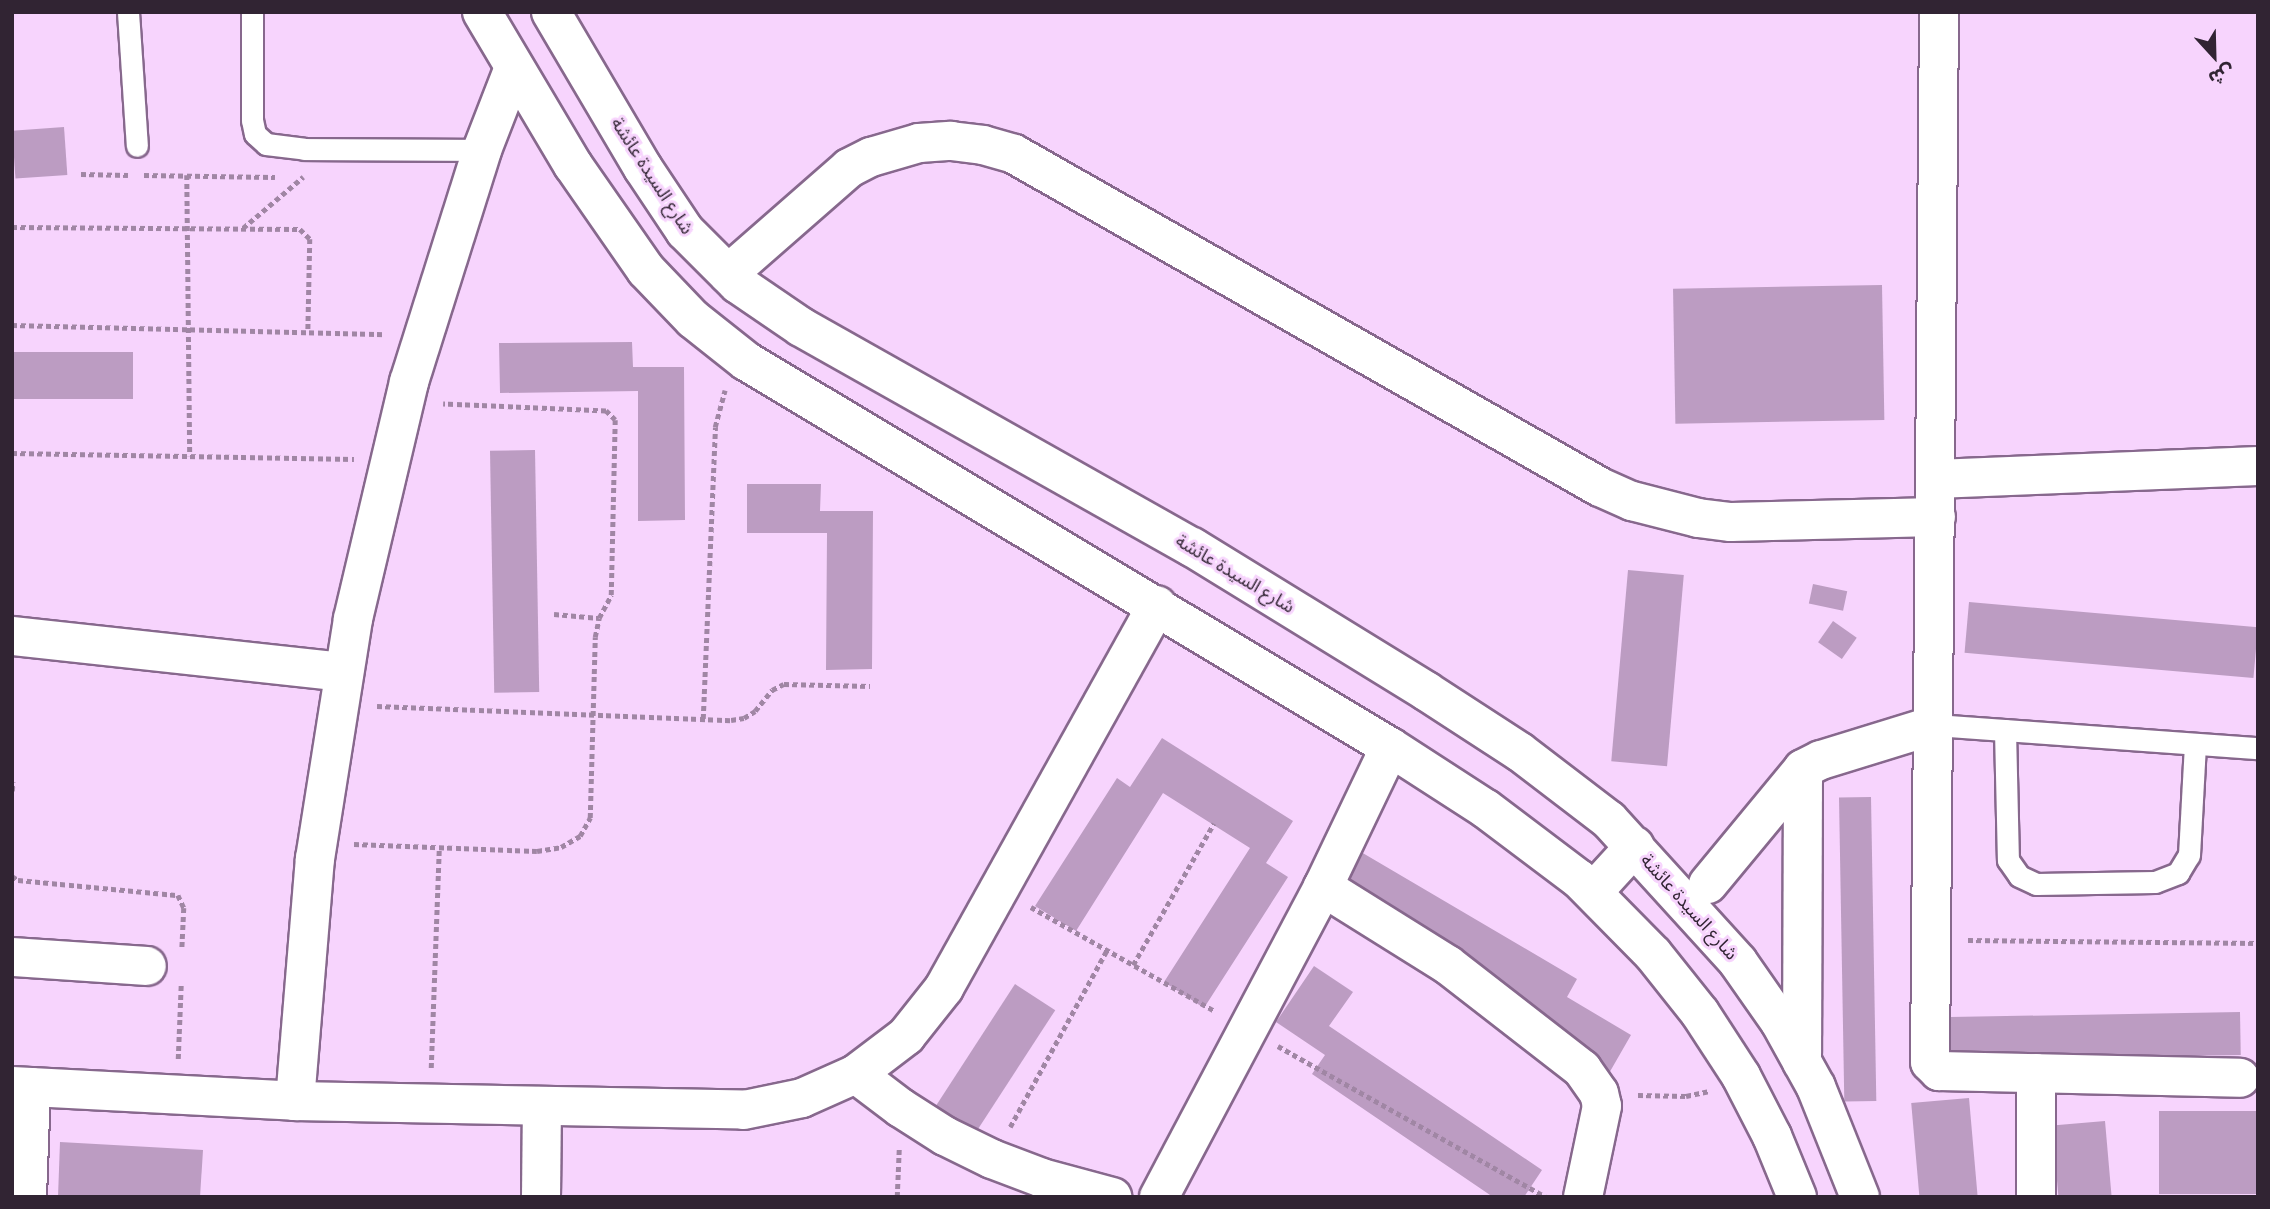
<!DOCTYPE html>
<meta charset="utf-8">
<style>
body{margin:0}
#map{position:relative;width:2270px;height:1209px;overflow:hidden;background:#f7d4fd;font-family:"Public Sans","Noto Sans Arabic",sans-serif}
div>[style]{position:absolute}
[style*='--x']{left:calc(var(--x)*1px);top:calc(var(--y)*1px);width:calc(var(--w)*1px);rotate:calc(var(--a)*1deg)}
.building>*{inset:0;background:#bc9cc2;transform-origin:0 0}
.path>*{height:4.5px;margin-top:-2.25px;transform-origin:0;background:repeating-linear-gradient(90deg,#a086a4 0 5px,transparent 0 8.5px)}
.roads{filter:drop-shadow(2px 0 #87688d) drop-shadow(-2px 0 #87688d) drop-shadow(0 2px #87688d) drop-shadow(0 -2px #87688d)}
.service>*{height:21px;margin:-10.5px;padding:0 10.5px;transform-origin:10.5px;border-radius:10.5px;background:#fff}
.minor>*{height:38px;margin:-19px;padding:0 19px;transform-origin:19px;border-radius:19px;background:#fff}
.tertiary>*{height:38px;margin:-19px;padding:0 19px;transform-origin:19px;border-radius:19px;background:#fff}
span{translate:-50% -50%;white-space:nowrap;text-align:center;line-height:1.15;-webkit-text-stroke:6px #f7d4fd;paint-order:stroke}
.street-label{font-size:18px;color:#312433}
.frame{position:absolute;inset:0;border:14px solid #312433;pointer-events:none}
.north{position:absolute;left:2179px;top:21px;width:70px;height:70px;-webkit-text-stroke:5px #f7d4fd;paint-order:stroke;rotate:158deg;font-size:19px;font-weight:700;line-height:28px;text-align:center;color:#312433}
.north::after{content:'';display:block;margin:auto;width:24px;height:32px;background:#312433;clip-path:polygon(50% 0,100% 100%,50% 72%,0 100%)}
</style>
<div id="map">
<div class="building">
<i style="left:64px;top:127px;width:48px;height:52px;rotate:86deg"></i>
<i style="left:1882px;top:285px;width:135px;height:209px;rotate:89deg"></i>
<i style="clip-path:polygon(632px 342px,633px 367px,684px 367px,685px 520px,638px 521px,638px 391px,500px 393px,499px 343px)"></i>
<i style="left:133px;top:352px;width:47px;height:121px;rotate:90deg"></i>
<i style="left:535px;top:450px;width:242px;height:45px;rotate:89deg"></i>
<i style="clip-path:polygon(747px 484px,821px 484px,820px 511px,873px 511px,872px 669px,826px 670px,827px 533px,747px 533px)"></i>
<i style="left:1628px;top:570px;width:56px;height:192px;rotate:5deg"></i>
<i style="left:1813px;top:584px;width:35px;height:20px;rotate:12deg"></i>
<i style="left:1969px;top:602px;width:290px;height:51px;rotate:5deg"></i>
<i style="left:1833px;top:621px;width:29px;height:26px;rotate:35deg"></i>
<i style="clip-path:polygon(1162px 738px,1293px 821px,1266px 863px,1288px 877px,1204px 1008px,1164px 982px,1250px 848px,1163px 793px,1076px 931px,1035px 906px,1117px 778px,1130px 787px)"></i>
<i style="left:1871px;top:797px;width:304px;height:32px;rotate:89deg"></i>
<i style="clip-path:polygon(1361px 852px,1577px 979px,1567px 997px,1631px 1035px,1608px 1075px,1336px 894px)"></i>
<i style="clip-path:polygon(1314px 966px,1353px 992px,1329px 1026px,1542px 1170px,1524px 1197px,1493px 1197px,1312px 1074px,1325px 1055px,1276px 1022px)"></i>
<i style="left:1015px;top:984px;width:48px;height:165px;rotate:33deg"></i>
<i style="left:2240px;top:1012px;width:43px;height:304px;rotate:89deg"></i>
<i style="left:1969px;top:1098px;width:99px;height:58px;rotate:85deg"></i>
<i style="left:2258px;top:1111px;width:83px;height:99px;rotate:90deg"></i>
<i style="left:2105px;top:1121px;width:76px;height:53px;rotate:85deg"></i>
<i style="clip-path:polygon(60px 1142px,203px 1150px,200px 1197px,58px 1197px)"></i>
</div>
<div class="path">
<i style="--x:81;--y:174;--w:47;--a:1.2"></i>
<i style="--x:144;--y:175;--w:131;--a:0.9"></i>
<i style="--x:187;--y:175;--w:281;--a:89.4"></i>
<i style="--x:12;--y:227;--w:288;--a:0.4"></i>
<i style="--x:300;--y:229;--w:14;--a:45"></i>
<i style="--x:310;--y:239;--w:93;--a:91.2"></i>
<i style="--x:243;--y:228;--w:79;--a:-40.4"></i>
<i style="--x:12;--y:325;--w:374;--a:1.4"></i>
<i style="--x:12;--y:453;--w:342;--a:1"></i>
<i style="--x:554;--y:614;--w:45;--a:5.1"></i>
<i style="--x:377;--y:706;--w:354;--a:2.3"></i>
<i style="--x:731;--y:720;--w:13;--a:-9"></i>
<i style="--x:744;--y:718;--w:13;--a:-32"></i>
<i style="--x:755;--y:711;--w:27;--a:-51"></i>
<i style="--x:772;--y:690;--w:13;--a:-27"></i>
<i style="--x:784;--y:684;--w:86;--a:1.3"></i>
<i style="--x:703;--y:719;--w:292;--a:-87.6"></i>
<i style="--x:715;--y:427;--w:38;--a:-75"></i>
<i style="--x:12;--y:791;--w:9;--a:-84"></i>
<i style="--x:354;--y:844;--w:183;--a:2.2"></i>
<i style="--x:537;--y:851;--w:24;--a:-9"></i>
<i style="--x:561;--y:847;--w:22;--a:-30"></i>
<i style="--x:580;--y:836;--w:21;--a:-61"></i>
<i style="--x:590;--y:818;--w:181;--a:-88.4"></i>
<i style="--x:595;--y:637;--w:19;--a:-78"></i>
<i style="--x:599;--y:618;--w:26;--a:-62"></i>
<i style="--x:611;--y:595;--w:175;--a:-88.7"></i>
<i style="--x:615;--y:420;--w:13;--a:-135"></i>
<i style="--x:606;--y:411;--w:163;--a:-177.5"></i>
<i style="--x:12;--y:876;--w:7;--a:34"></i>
<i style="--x:18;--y:880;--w:161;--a:5.4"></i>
<i style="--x:178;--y:895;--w:14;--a:65"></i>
<i style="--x:184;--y:908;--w:42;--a:92.7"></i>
<i style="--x:1031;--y:907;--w:211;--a:29.5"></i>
<i style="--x:1968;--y:940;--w:290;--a:0.6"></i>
<i style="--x:1133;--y:965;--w:163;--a:-60.3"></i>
<i style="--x:1278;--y:1046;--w:308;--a:29.4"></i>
<i style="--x:178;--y:1059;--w:75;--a:-87.7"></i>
<i style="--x:431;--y:1068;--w:220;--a:-87.9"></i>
<i style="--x:1638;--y:1095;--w:48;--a:1.2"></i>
<i style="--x:1686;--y:1096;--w:24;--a:-12"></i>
<i style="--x:1010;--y:1127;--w:202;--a:-61.3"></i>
<i style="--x:897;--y:1197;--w:48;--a:-87.6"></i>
</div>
<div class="roads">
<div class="service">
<i style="--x:128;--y:12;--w:134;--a:86.2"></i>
<i style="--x:252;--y:12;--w:108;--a:90"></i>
<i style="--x:252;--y:120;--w:14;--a:78"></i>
<i style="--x:255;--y:134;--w:15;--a:42"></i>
<i style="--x:266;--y:144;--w:38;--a:7"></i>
<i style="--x:304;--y:149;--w:178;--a:0.3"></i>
<i style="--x:1935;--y:725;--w:324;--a:4.1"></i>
<i style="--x:2005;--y:730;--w:130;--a:88.7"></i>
<i style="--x:2008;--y:860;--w:19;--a:55"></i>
<i style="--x:2019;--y:876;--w:19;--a:25"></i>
<i style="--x:2036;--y:884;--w:119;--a:-1"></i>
<i style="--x:2155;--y:882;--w:25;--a:-21"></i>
<i style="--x:2178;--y:873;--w:21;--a:-59"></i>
<i style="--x:2189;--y:855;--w:111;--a:-86.9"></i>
</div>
<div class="minor">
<i style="--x:1939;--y:12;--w:1050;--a:90.49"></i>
<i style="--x:1930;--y:1062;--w:13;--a:45"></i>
<i style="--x:1939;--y:1071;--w:301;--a:1.3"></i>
<i style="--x:728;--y:274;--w:161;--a:-41.2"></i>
<i style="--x:849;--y:168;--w:25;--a:-27"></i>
<i style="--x:871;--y:157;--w:50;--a:-16.3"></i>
<i style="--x:919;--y:143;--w:32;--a:-4"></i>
<i style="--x:951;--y:141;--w:32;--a:7"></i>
<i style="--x:983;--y:145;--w:32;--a:16"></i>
<i style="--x:1014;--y:154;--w:674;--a:29.61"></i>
<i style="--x:1600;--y:487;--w:35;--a:24"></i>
<i style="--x:1632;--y:501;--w:68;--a:14.4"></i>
<i style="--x:1698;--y:518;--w:33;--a:7"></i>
<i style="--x:1731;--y:522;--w:205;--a:-1.4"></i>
<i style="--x:1936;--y:479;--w:322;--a:-2.3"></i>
<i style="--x:12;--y:636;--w:334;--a:6.2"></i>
<i style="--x:1708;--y:884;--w:149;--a:-50.4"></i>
<i style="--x:1803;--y:769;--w:20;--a:-27"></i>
<i style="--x:1821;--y:760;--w:119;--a:-17.1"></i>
<i style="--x:1323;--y:887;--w:147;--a:32"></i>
<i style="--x:1448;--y:965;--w:170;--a:37.8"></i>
<i style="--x:1582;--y:1069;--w:29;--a:55"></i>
<i style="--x:1599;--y:1093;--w:13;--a:77"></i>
<i style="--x:1602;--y:1106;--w:93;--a:101.8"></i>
<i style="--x:12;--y:957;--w:135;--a:3.8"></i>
<i style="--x:1802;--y:1062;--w:293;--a:-89.8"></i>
<i style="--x:856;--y:1074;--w:56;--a:37.1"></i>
<i style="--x:901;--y:1108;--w:52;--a:32.5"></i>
<i style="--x:945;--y:1136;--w:52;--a:26.1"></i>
<i style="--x:992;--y:1159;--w:53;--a:20.8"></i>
<i style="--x:1042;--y:1178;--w:73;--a:15.2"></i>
<i style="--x:12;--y:1086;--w:283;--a:3"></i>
<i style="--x:295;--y:1101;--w:449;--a:1.1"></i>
<i style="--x:744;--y:1110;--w:59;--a:-11.7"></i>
<i style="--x:802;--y:1098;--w:59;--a:-24"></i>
<i style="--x:856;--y:1074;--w:63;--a:-37.2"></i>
<i style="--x:906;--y:1036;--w:61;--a:-51.6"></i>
<i style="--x:944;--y:988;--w:438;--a:-60.9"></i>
<i style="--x:295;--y:1101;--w:243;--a:-85.3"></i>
<i style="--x:315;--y:859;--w:243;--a:-81"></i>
<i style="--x:353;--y:619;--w:244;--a:-76.7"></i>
<i style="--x:409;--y:382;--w:243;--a:-72.5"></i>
<i style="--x:482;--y:150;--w:86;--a:-68.8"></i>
<i style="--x:27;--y:1197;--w:110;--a:-87.9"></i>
<i style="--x:541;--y:1197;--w:91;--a:-89.4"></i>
<i style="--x:1159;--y:1197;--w:351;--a:-62.1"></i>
<i style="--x:1323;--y:887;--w:155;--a:-64.4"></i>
<i style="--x:2036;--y:1197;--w:124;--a:-90"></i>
</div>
<div class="tertiary">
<i style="--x:482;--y:12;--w:178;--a:59.3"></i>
<i style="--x:573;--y:165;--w:128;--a:55.2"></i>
<i style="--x:646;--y:270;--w:68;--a:46.2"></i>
<i style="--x:693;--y:319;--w:68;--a:38.4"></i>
<i style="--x:746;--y:361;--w:751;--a:30.94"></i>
<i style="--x:1390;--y:747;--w:114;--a:32.9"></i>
<i style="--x:1486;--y:809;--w:116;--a:37"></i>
<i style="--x:1579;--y:879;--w:105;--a:45.4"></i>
<i style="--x:1653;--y:954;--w:75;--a:51.5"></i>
<i style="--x:1700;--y:1013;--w:75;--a:56.9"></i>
<i style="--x:1741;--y:1076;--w:68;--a:62.7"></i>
<i style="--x:1772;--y:1136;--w:66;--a:67.7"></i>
<i style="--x:551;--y:12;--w:181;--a:59.5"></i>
<i style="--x:643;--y:168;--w:76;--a:56.3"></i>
<i style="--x:685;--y:231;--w:75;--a:45"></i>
<i style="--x:738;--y:284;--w:76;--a:34.3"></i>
<i style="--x:801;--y:327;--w:449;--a:29.4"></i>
<i style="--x:1192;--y:547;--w:275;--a:31.6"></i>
<i style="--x:1426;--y:691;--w:112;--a:33"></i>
<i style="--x:1520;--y:752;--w:112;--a:37.4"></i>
<i style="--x:1609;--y:820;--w:192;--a:47.7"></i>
<i style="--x:1738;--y:962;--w:73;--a:55"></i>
<i style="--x:1780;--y:1022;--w:74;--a:61"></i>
<i style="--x:1816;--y:1087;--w:118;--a:68.2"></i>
<i style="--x:1593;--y:892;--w:62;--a:-47.6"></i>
</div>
</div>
<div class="street-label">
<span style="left:652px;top:176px;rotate:57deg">شارع السيدة عائشة</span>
<span style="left:1235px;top:574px;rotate:31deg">شارع السيدة عائشة</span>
<span style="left:1689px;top:907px;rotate:48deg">شارع السيدة عائشة</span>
</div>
<div class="frame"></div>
<div class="north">ش</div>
</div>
